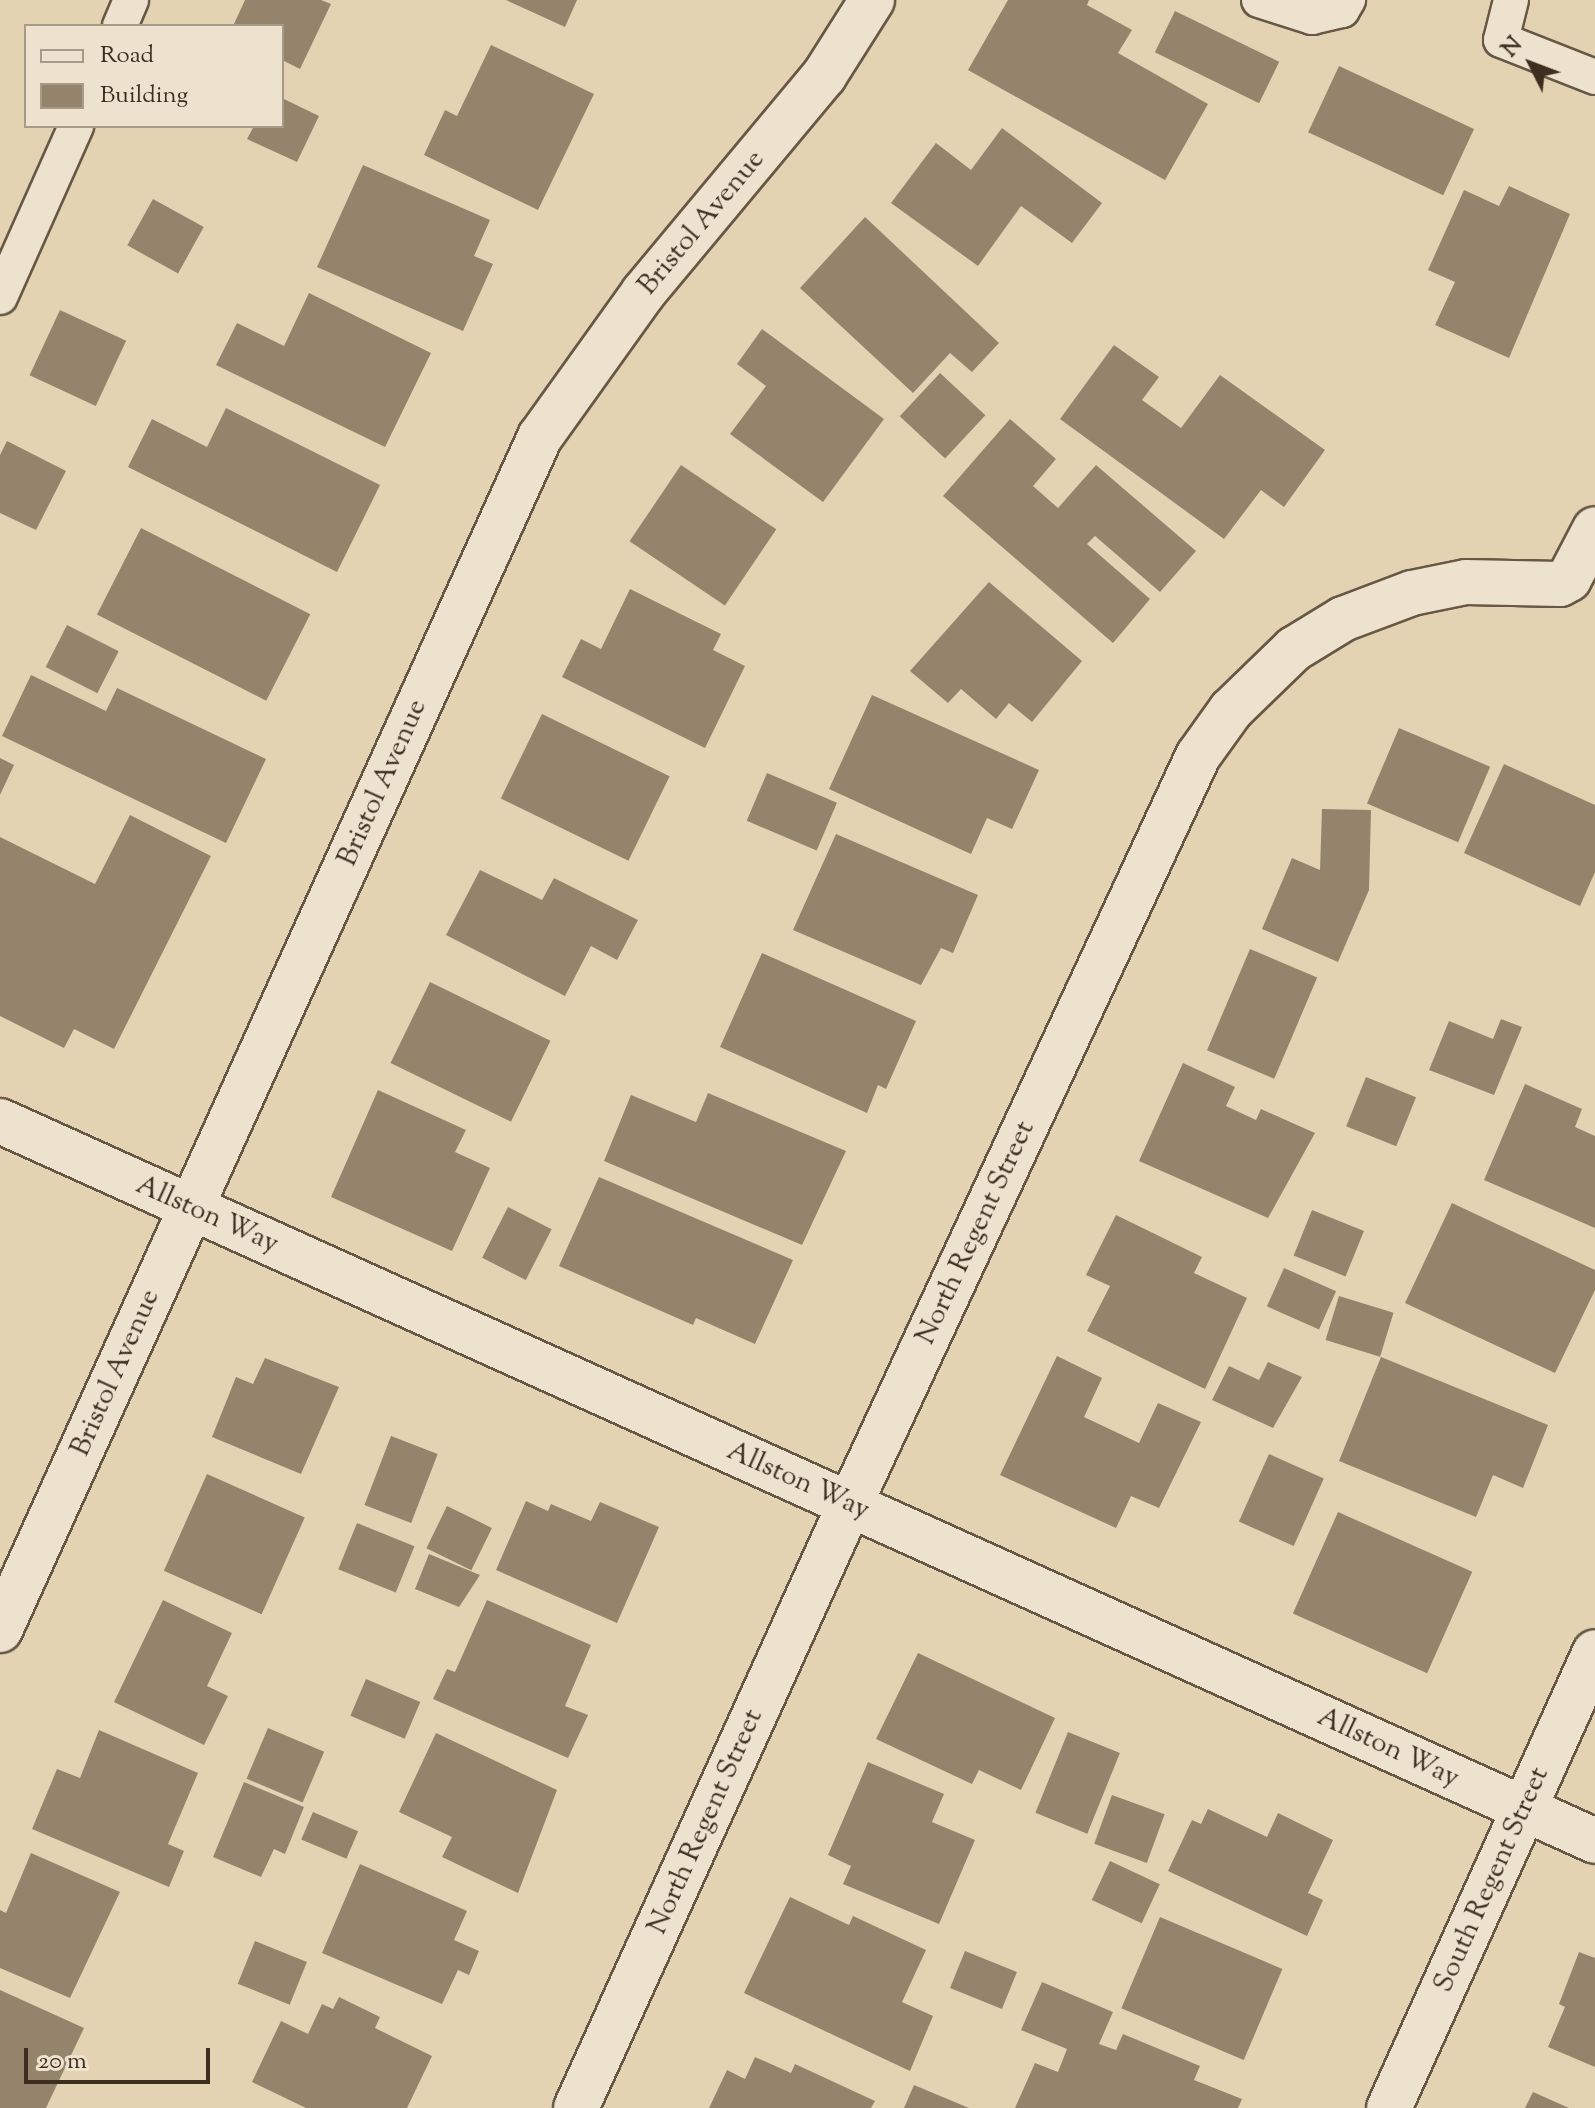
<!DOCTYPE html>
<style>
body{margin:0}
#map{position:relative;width:1595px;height:2108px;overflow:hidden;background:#e4d3b3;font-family:"Sorts Mill Goudy",serif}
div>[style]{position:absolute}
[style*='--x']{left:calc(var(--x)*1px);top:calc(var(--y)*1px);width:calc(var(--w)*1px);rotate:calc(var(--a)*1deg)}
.building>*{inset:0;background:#94846c;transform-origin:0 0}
.roads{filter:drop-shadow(2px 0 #675744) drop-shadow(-2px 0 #675744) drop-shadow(0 2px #675744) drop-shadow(0 -2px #675744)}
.service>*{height:34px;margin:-17px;padding:0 17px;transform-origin:17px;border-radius:17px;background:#ede2ce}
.minor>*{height:44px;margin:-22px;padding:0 22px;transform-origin:22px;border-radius:22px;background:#ede2ce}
span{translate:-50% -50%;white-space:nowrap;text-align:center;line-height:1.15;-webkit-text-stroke:6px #ede2ce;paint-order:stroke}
.street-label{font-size:28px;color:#3d2e1f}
.legend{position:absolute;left:24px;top:24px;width:260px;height:104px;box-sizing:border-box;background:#ede2ce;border:2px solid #a79a88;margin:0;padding:10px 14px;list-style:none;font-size:24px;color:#3d2e1f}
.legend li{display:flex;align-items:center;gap:16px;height:40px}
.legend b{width:40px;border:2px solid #a79a88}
.north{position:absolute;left:1491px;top:24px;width:80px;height:80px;-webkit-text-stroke:6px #ede2ce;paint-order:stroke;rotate:312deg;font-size:22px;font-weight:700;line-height:32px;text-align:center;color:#3d2e1f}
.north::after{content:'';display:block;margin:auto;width:28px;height:36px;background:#3d2e1f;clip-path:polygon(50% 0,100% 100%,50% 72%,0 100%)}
.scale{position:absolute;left:24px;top:2048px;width:186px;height:36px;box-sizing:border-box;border:4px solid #3d2e1f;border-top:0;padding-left:10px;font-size:24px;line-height:28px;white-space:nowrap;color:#3d2e1f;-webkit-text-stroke:6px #ede2ce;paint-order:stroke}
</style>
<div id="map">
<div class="building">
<i style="clip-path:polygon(245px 0,321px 0,331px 4px,300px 69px,282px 60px,282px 26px,233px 26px)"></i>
<i style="clip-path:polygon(506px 0,577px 0,565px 27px)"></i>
<i style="clip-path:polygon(1008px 0,1089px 0,1087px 5px,1132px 30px,1118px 53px,1208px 104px,1165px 180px,968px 70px)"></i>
<i style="left:1175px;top:11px;width:116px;height:46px;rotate:26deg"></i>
<i style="clip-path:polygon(491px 45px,594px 94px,538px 210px,424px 155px,445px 110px,457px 116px)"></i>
<i style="left:1339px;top:66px;width:149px;height:73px;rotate:25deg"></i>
<i style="clip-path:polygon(282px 98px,319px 116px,297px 162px,247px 139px,254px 126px,282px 126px)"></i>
<i style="clip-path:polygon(1002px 128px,1102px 203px,1072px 243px,1021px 206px,978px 266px,891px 203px,936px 143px,971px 170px)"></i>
<i style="clip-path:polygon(363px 165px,490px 220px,474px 256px,493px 264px,463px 331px,317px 267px)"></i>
<i style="clip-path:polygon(1509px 186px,1570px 214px,1509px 358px,1435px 325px,1455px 282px,1428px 270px,1464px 190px,1499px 206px)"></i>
<i style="left:153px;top:199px;width:58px;height:53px;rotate:29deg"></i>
<i style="clip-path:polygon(865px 217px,999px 343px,972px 372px,950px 353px,913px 393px,800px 288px)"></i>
<i style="clip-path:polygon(309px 293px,431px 353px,385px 447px,216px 365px,237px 323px,284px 346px)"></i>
<i style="left:60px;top:310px;width:73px;height:72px;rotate:25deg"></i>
<i style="clip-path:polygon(762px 329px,884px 419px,823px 502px,730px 434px,766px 386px,737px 364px)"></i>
<i style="clip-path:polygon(1114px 345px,1159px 377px,1142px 400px,1181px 428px,1220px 375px,1325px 450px,1284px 507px,1261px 490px,1224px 539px,1060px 419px)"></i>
<i style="left:940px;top:373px;width:62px;height:59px;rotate:43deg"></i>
<i style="clip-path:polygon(226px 408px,380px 485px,337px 572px,128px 467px,152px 419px,207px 447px)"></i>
<i style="clip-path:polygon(1010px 419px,1056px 459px,1033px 486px,1058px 508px,1096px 465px,1196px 551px,1160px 592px,1095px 536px,1087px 544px,1150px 599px,1113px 643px,943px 496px)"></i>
<i style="clip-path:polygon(7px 441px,66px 471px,36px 530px,0 513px,0 455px)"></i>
<i style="left:681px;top:465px;width:115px;height:92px;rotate:34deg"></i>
<i style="left:141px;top:528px;width:190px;height:97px;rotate:27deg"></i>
<i style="clip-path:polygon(989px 582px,1082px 661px,1032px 722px,1009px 703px,996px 719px,961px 689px,948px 703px,910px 671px)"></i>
<i style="clip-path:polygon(630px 589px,721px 634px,713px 650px,745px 666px,705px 748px,562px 677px,581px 639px,601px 649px)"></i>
<i style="left:67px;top:625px;width:58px;height:47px;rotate:27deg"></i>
<i style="clip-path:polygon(31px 675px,106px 711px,117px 688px,266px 759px,226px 843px,2px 736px)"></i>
<i style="clip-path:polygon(872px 695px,1039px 770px,1012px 829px,987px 818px,971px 854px,829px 789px)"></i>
<i style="left:542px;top:714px;width:142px;height:94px;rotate:26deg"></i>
<i style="left:1399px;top:728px;width:99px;height:82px;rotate:23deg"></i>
<i style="clip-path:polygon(0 758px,14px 765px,0 795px)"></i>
<i style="clip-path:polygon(1504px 764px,1595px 805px,1595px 872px,1580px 906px,1464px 853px)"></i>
<i style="left:767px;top:773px;width:76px;height:52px;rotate:23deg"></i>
<i style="clip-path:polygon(1322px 809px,1371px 810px,1369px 890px,1338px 962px,1262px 929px,1292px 858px,1320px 870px)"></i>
<i style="clip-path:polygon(130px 815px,211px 856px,114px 1049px,74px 1029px,64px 1048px,0 1016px,0 837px,95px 884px)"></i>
<i style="clip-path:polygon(836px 834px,978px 895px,953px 953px,941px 948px,921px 985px,793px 930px)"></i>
<i style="clip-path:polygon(480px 870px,542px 900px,554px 878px,638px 920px,617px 960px,591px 946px,565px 996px,446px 935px)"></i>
<i style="left:1250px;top:949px;width:73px;height:110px;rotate:23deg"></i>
<i style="clip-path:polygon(762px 953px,916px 1021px,886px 1089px,878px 1085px,867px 1113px,720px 1047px)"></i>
<i style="left:430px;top:982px;width:134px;height:90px;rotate:26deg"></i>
<i style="clip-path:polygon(1501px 1019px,1522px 1027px,1494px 1095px,1429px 1070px,1449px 1021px,1493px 1039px)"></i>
<i style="clip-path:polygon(1183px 1063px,1235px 1087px,1226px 1106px,1256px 1120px,1261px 1109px,1315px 1133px,1268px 1218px,1139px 1161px)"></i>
<i style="left:1366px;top:1077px;width:54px;height:53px;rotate:22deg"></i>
<i style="clip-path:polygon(1525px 1084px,1582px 1109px,1575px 1127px,1595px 1136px,1595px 1228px,1484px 1180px)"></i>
<i style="clip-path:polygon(378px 1090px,466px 1130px,455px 1152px,490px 1168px,452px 1251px,331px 1197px)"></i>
<i style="clip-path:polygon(708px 1093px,846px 1151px,802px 1245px,604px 1161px,631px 1095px,696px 1122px)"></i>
<i style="clip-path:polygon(599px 1177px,793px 1260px,755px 1344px,696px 1318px,693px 1325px,559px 1266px)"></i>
<i style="clip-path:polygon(1452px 1203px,1595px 1270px,1595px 1290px,1555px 1373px,1405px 1303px)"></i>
<i style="left:508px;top:1207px;width:49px;height:57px;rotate:27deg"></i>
<i style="left:1312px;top:1210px;width:56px;height:49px;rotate:22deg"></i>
<i style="clip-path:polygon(1116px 1215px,1202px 1257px,1194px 1273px,1247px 1298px,1205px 1389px,1087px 1331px,1110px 1286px,1086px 1275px)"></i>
<i style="left:1284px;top:1268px;width:57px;height:42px;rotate:24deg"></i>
<i style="left:1339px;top:1296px;width:57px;height:46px;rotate:17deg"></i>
<i style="clip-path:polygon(1057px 1356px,1102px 1378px,1084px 1417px,1139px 1443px,1158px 1403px,1201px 1422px,1159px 1508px,1131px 1496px,1116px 1528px,1000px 1475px)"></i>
<i style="clip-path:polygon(1381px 1357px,1548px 1425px,1523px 1488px,1493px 1475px,1476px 1517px,1339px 1461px)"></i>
<i style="clip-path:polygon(265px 1358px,339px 1387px,301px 1474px,212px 1437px,236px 1377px,253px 1384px)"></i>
<i style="clip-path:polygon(1268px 1362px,1302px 1377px,1273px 1428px,1212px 1400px,1229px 1366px,1259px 1380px)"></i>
<i style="left:391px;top:1436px;width:50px;height:74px;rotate:21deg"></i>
<i style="left:1269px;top:1454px;width:60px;height:74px;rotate:24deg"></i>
<i style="left:207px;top:1474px;width:107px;height:106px;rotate:24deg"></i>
<i style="clip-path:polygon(526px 1501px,548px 1511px,551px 1504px,591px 1521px,600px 1502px,659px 1527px,617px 1623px,496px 1570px)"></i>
<i style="left:447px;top:1506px;width:50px;height:47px;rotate:26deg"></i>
<i style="left:1338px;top:1512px;width:147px;height:111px;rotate:24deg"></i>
<i style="left:357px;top:1523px;width:62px;height:50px;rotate:22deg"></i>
<i style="clip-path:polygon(429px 1554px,480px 1575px,459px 1607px,415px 1589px)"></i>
<i style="clip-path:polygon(163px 1600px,232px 1633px,207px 1686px,228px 1696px,204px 1745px,114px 1702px)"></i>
<i style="clip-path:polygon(487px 1600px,591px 1645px,565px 1706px,588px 1715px,568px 1758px,433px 1699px,447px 1669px,455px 1672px)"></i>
<i style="clip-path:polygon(918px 1653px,1055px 1718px,1021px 1790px,979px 1770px,972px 1784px,876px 1739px)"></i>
<i style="left:366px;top:1679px;width:59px;height:40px;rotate:23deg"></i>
<i style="left:268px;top:1728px;width:61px;height:55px;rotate:23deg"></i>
<i style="clip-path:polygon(99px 1730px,198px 1773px,168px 1844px,184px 1851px,169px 1887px,32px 1829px,57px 1769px,80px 1778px)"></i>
<i style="left:1068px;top:1732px;width:56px;height:87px;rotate:22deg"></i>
<i style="clip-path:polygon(436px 1733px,557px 1790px,518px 1893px,442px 1857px,452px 1837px,399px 1812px)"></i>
<i style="clip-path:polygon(868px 1762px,944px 1794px,932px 1822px,975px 1840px,939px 1924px,843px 1884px,851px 1866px,828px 1855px)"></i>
<i style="clip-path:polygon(244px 1782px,304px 1807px,285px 1854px,274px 1849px,261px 1877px,213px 1857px)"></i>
<i style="left:1112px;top:1795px;width:56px;height:52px;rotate:20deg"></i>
<i style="clip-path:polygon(1208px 1809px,1267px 1837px,1278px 1813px,1333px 1840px,1308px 1893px,1323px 1900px,1307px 1936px,1168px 1871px,1192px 1820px,1201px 1824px)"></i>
<i style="left:313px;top:1812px;width:49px;height:30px;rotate:23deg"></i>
<i style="clip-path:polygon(31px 1853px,120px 1892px,70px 1998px,0 1968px,0 1910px,6px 1913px)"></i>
<i style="left:1110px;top:1861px;width:55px;height:43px;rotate:25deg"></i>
<i style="clip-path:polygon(360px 1864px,467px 1911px,454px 1940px,479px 1951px,469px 1975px,458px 1970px,442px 2004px,322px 1953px)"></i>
<i style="clip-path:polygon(790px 1897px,849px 1925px,853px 1916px,926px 1950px,902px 2002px,933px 2016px,910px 2071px,744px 1993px)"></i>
<i style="left:1160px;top:1917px;width:133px;height:99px;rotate:23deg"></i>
<i style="left:255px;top:1941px;width:56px;height:46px;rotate:22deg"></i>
<i style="left:965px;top:1951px;width:56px;height:40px;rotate:22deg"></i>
<i style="clip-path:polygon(1579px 1952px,1595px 1958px,1595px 2067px,1548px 2047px,1565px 2007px,1559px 2004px)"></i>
<i style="clip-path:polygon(1042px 1982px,1113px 2012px,1099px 2044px,1116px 2050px,1123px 2034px,1200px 2066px,1194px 2080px,1242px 2099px,1238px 2108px,1015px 2108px,1035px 2063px,1058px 2072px,1067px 2049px,1021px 2030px)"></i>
<i style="clip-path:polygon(0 1990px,84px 2028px,46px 2108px,0 2108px)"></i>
<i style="clip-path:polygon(339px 1997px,380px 2017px,375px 2028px,432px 2056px,407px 2108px,306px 2108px,252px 2082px,281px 2021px,308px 2034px,322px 2004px,333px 2009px)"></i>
<i style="clip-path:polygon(755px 2057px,791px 2073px,795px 2064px,875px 2101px,871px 2108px,709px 2108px,727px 2070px,745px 2079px)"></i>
<i style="clip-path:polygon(914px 2085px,969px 2108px,904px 2108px)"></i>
<i style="clip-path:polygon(1533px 2092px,1569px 2108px,1525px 2108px)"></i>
</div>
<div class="roads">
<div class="service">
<i style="--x:1259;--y:0;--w:56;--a:17.8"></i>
<i style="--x:1312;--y:17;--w:31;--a:-13"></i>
<i style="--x:1342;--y:10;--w:12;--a:-59"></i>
<i style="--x:1511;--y:0;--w:41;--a:104"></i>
<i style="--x:1501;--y:40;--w:101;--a:21.5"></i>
<i style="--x:120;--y:26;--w:28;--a:-67"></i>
<i style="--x:0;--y:297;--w:187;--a:-66"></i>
</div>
<div class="minor">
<i style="--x:1569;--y:579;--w:56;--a:-62.5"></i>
<i style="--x:0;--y:1121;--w:1750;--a:24.29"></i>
<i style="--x:0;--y:1630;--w:1310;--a:-65.65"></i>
<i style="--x:540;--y:437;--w:177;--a:-54.4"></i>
<i style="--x:643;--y:293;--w:283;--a:-50.2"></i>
<i style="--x:824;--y:76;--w:90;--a:-57.7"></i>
<i style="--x:576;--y:2108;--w:663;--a:-65.6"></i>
<i style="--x:850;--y:1504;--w:825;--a:-65.05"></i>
<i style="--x:1198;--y:756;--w:57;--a:-54.3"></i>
<i style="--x:1231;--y:710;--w:88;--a:-44.1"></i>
<i style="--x:1294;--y:649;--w:57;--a:-31.5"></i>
<i style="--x:1343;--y:619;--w:74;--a:-20.6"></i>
<i style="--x:1412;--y:593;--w:55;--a:-11.5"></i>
<i style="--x:1466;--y:582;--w:94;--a:1.2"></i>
<i style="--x:1560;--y:584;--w:10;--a:-29"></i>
<i style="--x:1389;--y:2108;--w:500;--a:-65.69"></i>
</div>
</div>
<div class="street-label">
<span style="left:702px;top:223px;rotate:-50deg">Bristol Avenue</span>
<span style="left:383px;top:783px;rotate:-66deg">Bristol Avenue</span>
<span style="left:207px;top:1215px;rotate:24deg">Allston Way</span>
<span style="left:976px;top:1233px;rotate:-65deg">North Regent Street</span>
<span style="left:116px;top:1373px;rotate:-66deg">Bristol Avenue</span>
<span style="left:798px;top:1481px;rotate:24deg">Allston Way</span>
<span style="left:1388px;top:1748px;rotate:25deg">Allston Way</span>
<span style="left:706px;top:1822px;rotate:-66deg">North Regent Street</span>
<span style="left:1492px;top:1880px;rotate:-66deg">South Regent Street</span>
</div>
<ul class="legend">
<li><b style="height:10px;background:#ede2ce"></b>Road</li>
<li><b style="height:22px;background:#94846c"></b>Building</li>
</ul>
<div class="north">N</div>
<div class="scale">20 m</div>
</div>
